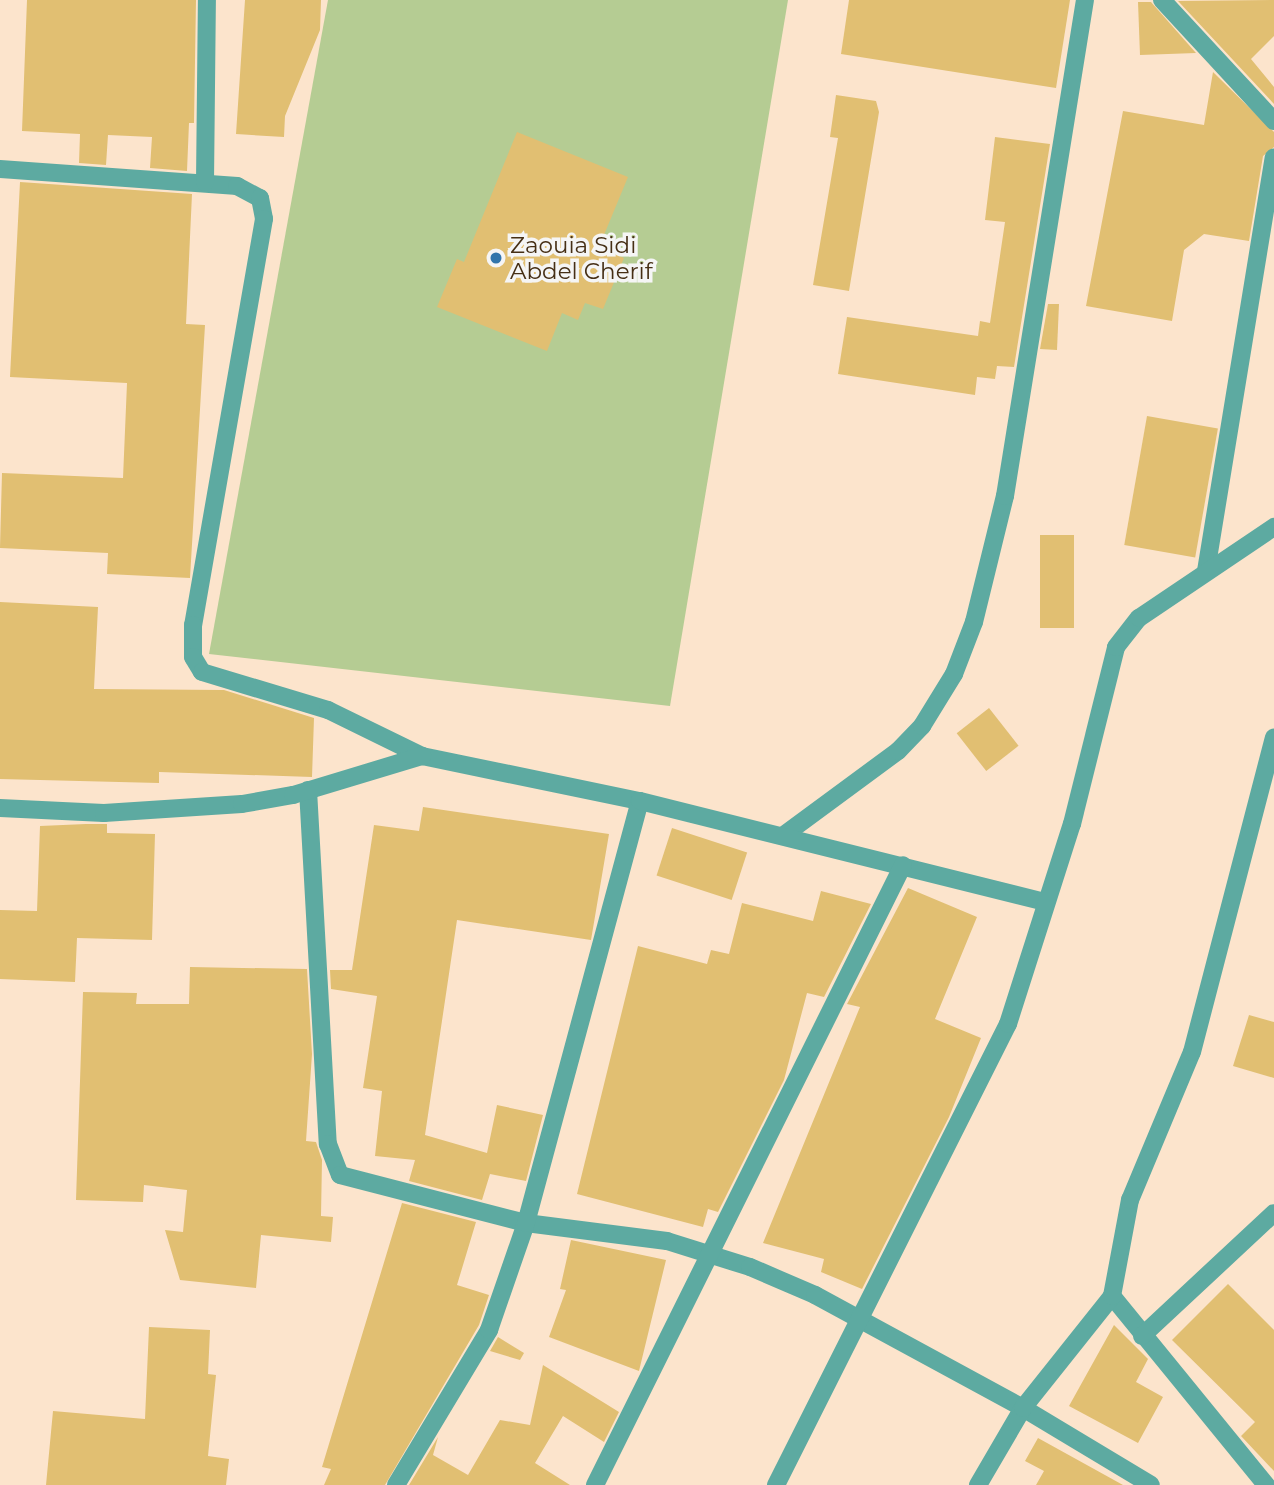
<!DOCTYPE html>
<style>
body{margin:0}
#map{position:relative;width:1274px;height:1485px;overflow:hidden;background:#fce4cc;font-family:Montserrat,sans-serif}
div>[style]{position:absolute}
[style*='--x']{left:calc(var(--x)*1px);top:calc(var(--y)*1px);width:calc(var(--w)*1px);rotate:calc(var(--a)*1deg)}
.green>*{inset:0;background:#b5cc93}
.building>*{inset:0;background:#e1bf72;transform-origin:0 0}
.minor>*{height:18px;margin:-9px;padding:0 9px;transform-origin:9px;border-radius:9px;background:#5daaa1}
.dots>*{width:19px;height:19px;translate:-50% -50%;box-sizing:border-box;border:4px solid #f5f5f5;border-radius:50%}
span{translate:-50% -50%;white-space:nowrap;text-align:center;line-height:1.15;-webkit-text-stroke:7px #f5f5f5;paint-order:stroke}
.poi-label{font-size:23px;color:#462f15}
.left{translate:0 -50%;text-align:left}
</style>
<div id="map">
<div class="green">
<i style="clip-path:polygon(328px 0,788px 0,670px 706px,209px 654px)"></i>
</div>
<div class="building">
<i style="clip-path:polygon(27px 0,196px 0,194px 123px,189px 123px,187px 171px,150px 168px,152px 137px,108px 135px,106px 165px,79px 163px,80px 134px,22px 131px)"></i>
<i style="clip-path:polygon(245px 0,321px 0,320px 30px,285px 116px,284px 137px,236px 134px)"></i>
<i style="clip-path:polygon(849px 0,1070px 0,1056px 88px,841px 54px)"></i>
<i style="clip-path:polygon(1274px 0,1274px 36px,1251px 59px,1274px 87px,1274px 104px,1178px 1px)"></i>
<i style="clip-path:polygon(1138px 2px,1151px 2px,1196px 53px,1140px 55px)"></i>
<i style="clip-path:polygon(1213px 72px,1274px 132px,1274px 147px,1263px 156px,1249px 241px,1204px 234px,1184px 250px,1172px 321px,1086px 306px,1123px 111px,1204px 125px)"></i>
<i style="clip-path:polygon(836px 95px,876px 101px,879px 112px,849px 291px,813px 285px,838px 138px,830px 137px)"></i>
<i style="clip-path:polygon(517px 132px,628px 177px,599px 247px,624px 258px,603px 309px,585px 303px,578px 320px,562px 313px,547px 351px,437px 307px,457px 259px,464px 262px)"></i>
<i style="clip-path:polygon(995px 137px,1050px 144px,1014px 367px,997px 366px,995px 379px,977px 377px,975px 395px,838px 374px,847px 317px,978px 336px,980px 321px,990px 323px,1005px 222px,985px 220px)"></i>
<i style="clip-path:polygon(20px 182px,192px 194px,186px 324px,205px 325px,190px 578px,107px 574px,108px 553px,0 548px,2px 473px,123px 478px,127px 383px,10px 377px)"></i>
<i style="clip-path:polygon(1048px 304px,1059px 304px,1057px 350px,1040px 349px)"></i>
<i style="left:1147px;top:416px;width:72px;height:131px;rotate:10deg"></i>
<i style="left:1040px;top:535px;width:34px;height:93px"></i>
<i style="clip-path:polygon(0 602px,98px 607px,94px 689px,224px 690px,314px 718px,312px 777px,159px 772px,159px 783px,0 779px)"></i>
<i style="left:989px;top:708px;width:48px;height:41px;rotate:52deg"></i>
<i style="clip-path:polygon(423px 807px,609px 834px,591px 940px,457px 920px,425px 1135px,487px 1153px,497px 1105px,543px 1115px,526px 1181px,490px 1174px,482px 1200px,409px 1181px,415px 1160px,375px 1156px,382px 1091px,363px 1088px,377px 996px,331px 989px,330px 970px,352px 970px,374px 825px,419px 831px)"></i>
<i style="clip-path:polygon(86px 824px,107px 824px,107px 833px,155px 834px,152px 940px,77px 938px,75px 982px,0 979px,0 910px,37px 911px,40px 826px)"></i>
<i style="left:672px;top:828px;width:79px;height:50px;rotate:18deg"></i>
<i style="clip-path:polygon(908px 888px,977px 917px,935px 1019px,981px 1038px,949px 1117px,862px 1289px,821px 1272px,824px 1259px,763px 1243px,860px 1007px,847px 1004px)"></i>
<i style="clip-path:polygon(821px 891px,871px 904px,824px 997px,807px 993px,784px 1080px,718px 1212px,708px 1209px,703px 1227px,577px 1194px,638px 946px,707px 964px,711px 950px,729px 954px,742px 903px,813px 921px)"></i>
<i style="clip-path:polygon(190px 967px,307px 969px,312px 1054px,306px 1141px,316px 1142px,322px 1160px,321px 1216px,333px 1217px,331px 1242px,261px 1235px,256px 1288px,180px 1280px,165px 1230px,183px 1232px,187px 1190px,144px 1185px,143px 1202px,76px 1200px,83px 992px,137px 993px,136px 1004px,189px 1004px)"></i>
<i style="clip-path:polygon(1249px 1015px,1274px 1022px,1274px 1078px,1233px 1066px)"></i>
<i style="clip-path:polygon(402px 1203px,476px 1222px,457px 1285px,489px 1295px,479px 1325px,385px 1485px,324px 1485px,331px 1469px,322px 1467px)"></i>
<i style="clip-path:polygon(571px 1240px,666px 1260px,639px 1371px,549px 1337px,566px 1290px,560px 1289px)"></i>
<i style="clip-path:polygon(1228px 1284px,1274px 1330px,1274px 1471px,1241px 1436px,1255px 1422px,1172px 1340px)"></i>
<i style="clip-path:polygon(1114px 1325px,1148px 1359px,1136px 1382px,1163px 1397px,1138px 1443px,1069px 1406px)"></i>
<i style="clip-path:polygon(149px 1327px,210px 1330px,208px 1374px,216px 1375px,208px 1456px,229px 1459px,226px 1485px,46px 1485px,53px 1411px,145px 1419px)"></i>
<i style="clip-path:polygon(498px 1337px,524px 1353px,520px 1360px,490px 1351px)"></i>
<i style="clip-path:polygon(543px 1365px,619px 1412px,604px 1442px,563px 1416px,535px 1463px,570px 1485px,409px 1485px,438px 1437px,433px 1455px,468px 1475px,500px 1420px,530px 1425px)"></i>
<i style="clip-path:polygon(1038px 1438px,1123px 1485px,1036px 1485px,1044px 1471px,1025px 1461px)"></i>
</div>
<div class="minor">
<i style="--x:1162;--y:0;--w:165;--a:47.2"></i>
<i style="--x:0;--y:169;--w:238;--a:4.1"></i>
<i style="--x:237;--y:186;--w:26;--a:28"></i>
<i style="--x:260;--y:198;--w:21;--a:79"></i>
<i style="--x:264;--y:219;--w:412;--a:99.9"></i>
<i style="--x:193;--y:625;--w:32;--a:90"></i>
<i style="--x:193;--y:657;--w:17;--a:59"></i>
<i style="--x:202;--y:672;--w:132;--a:16.8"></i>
<i style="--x:328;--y:710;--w:105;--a:26.1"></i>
<i style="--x:422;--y:756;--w:223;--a:11.7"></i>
<i style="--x:205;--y:182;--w:182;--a:-89.4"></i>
<i style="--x:1206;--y:571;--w:419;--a:-80.7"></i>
<i style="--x:308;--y:790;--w:355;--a:86.8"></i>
<i style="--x:328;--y:1144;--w:33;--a:69"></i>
<i style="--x:340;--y:1175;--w:192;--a:14.5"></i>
<i style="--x:526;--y:1223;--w:142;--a:7.3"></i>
<i style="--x:667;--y:1241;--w:87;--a:17.4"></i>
<i style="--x:750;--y:1267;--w:71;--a:23.3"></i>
<i style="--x:815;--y:1295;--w:237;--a:28.5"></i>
<i style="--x:1023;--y:1408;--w:149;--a:31"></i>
<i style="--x:0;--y:808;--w:104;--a:2.8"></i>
<i style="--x:104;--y:813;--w:138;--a:-3.7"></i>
<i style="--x:242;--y:804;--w:52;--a:-10"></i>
<i style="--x:293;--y:795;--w:135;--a:-16.8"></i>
<i style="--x:784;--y:835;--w:142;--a:-36.4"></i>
<i style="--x:898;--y:751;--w:35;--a:-46"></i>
<i style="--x:922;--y:726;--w:61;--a:-58.4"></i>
<i style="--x:954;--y:674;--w:56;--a:-69"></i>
<i style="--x:974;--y:622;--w:130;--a:-76.2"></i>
<i style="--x:1005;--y:496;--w:502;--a:-80.84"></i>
<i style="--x:1112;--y:1296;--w:244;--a:50.8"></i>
<i style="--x:1142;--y:1336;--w:180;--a:-43"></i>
<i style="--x:396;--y:1485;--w:181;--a:-59"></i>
<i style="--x:489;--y:1330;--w:113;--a:-70.9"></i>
<i style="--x:526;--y:1223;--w:437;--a:-74.9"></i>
<i style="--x:640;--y:801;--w:418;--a:14"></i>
<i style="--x:595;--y:1485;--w:692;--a:-63.58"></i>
<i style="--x:776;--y:1485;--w:516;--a:-63.29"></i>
<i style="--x:1008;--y:1024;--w:210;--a:-72.3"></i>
<i style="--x:1072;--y:824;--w:182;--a:-76"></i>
<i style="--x:1116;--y:647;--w:37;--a:-52"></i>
<i style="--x:1139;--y:618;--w:163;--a:-34"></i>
<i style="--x:978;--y:1485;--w:89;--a:-59.7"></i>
<i style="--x:1023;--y:1408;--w:143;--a:-51.5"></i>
<i style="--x:1112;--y:1296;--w:98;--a:-79.4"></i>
<i style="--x:1130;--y:1200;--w:160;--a:-67.3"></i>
<i style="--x:1192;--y:1052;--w:325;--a:-75.4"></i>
</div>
<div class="dots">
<i style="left:496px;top:258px;background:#3275ab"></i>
</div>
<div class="poi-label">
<span class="left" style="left:510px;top:258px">Zaouia Sidi<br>Abdel Cherif</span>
</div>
</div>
